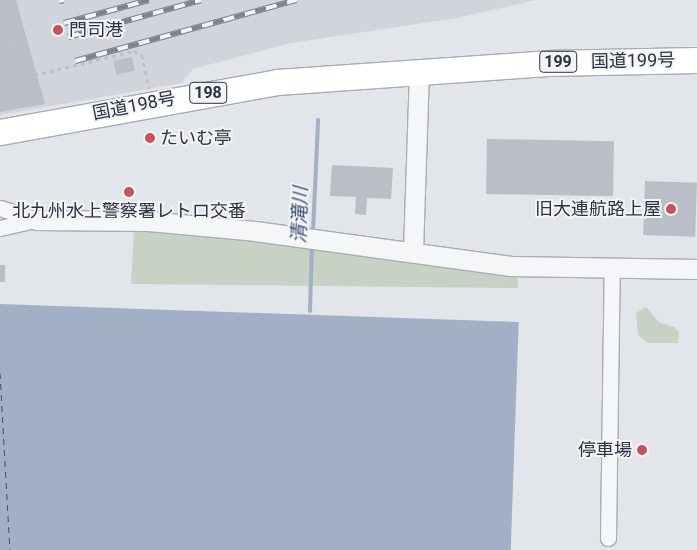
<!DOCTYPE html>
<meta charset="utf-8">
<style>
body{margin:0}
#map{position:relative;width:697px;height:550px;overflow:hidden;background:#e2e5e9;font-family:Roboto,"Noto Sans JP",sans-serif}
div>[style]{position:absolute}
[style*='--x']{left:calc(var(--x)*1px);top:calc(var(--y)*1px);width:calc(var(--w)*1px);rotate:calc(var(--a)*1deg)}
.built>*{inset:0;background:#d1d4db}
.green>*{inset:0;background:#c7d2c4}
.water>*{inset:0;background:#a1b0c6;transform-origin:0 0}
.stream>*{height:4px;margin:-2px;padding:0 2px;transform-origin:2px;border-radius:2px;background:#a1b0c6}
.ferry>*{height:1px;margin-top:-0.5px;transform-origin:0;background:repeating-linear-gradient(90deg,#3a4e70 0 6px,transparent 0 11px)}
.building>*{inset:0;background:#babec6;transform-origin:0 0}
.path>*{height:2.5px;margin-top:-1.25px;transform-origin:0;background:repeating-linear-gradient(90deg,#bdbfc4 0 4px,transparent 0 8px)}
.roads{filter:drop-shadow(1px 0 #a8acb3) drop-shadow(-1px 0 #a8acb3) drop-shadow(0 1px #a8acb3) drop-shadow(0 -1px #a8acb3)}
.minor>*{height:15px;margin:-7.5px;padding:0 7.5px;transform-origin:7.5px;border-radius:7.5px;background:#f5f6f8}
.tertiary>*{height:19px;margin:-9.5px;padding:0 9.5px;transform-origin:9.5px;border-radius:9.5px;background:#f5f6f8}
.trunk>*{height:25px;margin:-12.5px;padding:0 12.5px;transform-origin:12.5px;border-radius:12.5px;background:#fff}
.rail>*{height:5.5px;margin-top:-2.75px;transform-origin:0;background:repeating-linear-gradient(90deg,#f2f4f7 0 11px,#7d8391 0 22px);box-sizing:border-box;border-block:1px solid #7d8391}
.dots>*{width:14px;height:14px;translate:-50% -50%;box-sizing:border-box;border:2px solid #f2f4f7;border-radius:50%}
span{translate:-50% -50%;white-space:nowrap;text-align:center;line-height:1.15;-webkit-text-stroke:4px #f2f4f7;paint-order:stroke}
.shield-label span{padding:1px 4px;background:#f2f4f7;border:1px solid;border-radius:4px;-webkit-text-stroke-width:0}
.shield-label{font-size:16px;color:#2c3240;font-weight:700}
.poi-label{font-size:18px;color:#2c3240}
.left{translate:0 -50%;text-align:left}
.right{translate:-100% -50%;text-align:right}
.street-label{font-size:18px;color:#2c3240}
.water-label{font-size:19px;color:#3a4e70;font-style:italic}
</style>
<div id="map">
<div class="built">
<i style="clip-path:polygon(0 0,536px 0,457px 18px,291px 43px,193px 69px,182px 83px,0 115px)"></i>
</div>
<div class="green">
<i style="clip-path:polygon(134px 230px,222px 233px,393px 260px,517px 272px,518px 288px,131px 284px)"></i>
<i style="clip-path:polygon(646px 307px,659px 322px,674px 327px,679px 332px,678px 343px,648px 343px,638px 335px,636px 313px)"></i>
</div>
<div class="water">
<i style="left:0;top:304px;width:519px;height:246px;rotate:2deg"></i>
</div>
<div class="stream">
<i style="--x:313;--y:232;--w:112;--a:-87.4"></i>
<i style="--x:310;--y:311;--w:67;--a:-88.3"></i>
</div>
<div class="ferry">
<i style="--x:0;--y:373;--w:177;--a:86.8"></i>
</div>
<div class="building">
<i style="clip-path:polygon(0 0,16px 0,45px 104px,0 112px)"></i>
<i style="left:132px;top:57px;width:14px;height:19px;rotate:78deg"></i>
<i style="left:487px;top:139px;width:127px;height:55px;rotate:1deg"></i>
<i style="clip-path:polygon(332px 165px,393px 168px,391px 199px,367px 198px,366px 215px,355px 214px,356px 197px,330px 196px)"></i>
<i style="left:645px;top:181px;width:52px;height:54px;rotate:2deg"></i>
<i style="left:0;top:265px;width:5px;height:17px"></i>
</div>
<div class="path">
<i style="--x:12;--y:0;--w:78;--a:73.7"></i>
<i style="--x:34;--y:75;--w:103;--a:-13.5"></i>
<i style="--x:134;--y:51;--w:9;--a:27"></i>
<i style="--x:142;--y:55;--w:34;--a:78"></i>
<i style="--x:0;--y:45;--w:24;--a:-12"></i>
</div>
<div class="roads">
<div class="minor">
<i style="--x:0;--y:208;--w:38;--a:18"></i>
<i style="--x:0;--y:228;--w:31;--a:-13"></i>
<i style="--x:608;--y:538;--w:271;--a:-89.2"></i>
</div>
<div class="tertiary">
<i style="--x:36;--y:220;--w:112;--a:0.5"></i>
<i style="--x:148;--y:221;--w:107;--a:5.3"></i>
<i style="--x:255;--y:231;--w:258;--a:7.8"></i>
<i style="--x:511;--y:266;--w:186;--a:0.9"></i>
<i style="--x:413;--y:251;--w:177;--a:-88.1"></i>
</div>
<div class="trunk">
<i style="--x:0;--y:132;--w:281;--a:-10.2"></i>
<i style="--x:277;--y:82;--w:271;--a:-4"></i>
<i style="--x:547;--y:63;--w:150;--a:-1.1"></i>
</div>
</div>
<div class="rail">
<i style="--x:59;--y:1;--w:5;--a:-11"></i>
<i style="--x:64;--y:23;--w:88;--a:-15.1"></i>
<i style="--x:68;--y:37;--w:138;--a:-15.5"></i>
<i style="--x:75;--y:61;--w:230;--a:-15.4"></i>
</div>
<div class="dots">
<i style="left:58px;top:30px;background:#c2545d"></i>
<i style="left:150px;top:138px;background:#c2545d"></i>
<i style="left:129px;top:192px;background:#c2545d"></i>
<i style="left:671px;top:209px;background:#c2545d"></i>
<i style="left:642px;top:450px;background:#c2545d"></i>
</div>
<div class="shield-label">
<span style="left:558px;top:62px">199</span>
<span style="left:208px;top:93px">198</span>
</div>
<div class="poi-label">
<span class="left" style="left:69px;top:30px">門司港</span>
<span class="left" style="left:160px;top:138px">たいむ亭</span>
<span class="right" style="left:661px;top:209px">旧大連航路上屋</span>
<span style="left:129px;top:211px">北九州水上警察署レトロ交番</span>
<span class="right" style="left:632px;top:450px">停車場</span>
</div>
<div class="street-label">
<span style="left:633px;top:61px;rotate:-1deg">国道199号</span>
<span style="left:134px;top:106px;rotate:-11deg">国道198号</span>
</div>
<div class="water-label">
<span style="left:300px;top:215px;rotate:-88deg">清滝川</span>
</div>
</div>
